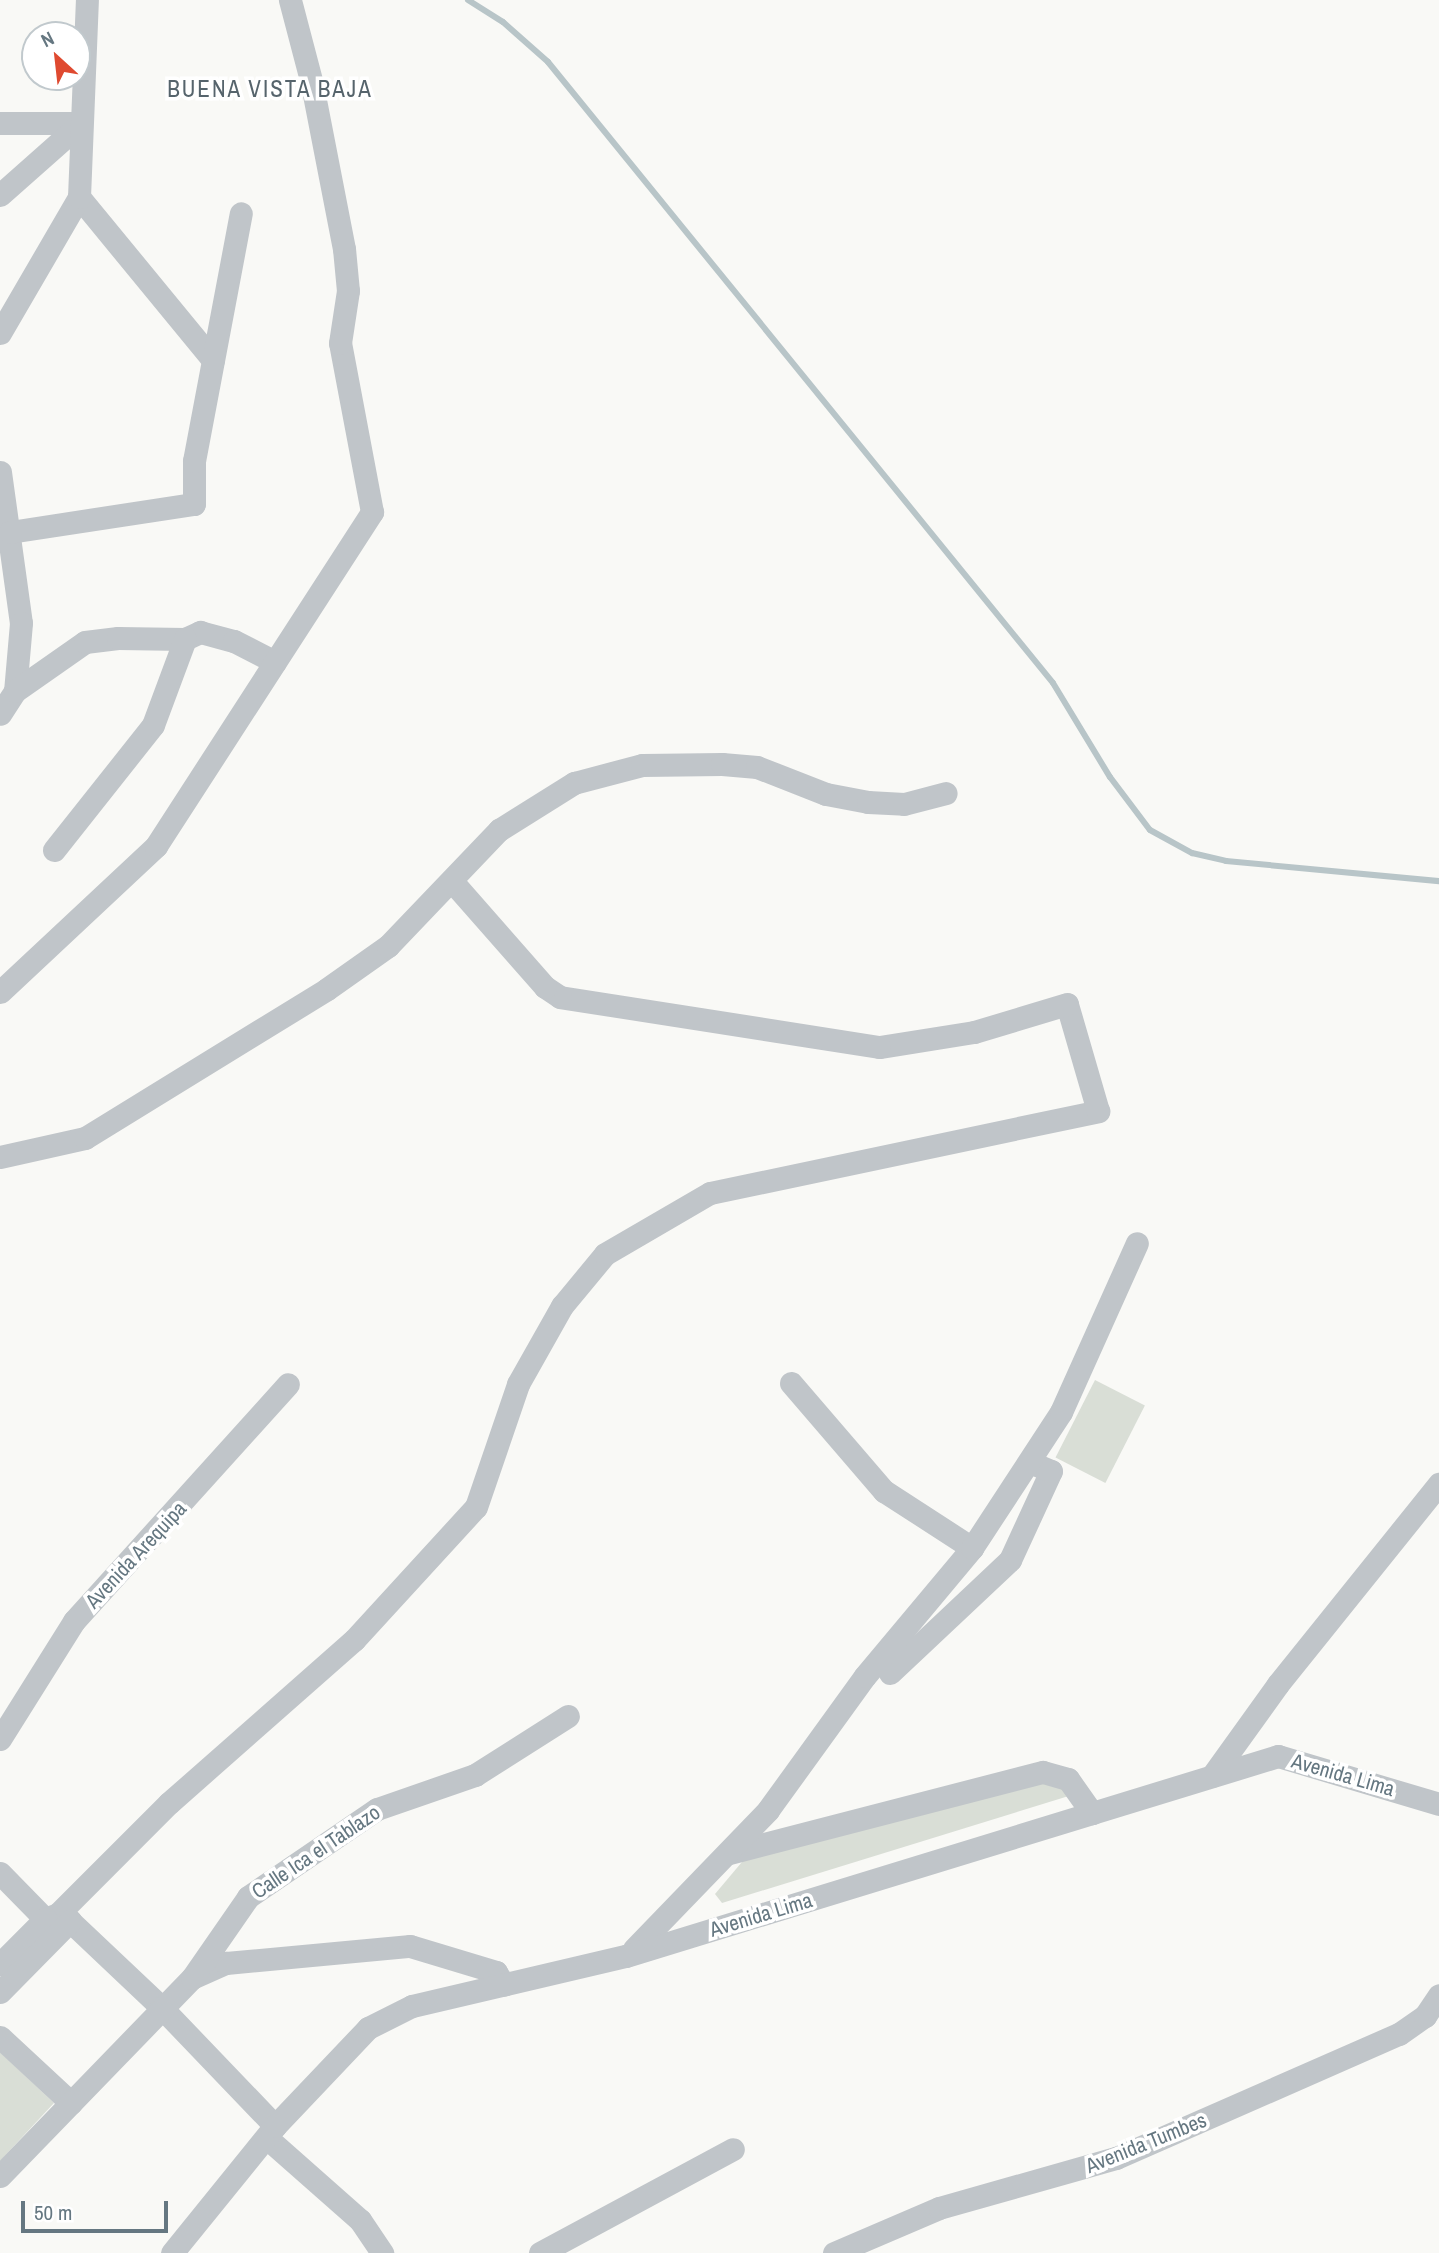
<!DOCTYPE html>
<style>
body{margin:0}
#map{position:relative;width:1439px;height:2253px;overflow:hidden;background:#f9f9f6;font-family:"Archivo Narrow",sans-serif}
div>[style]{position:absolute}
[style*='--x']{left:calc(var(--x)*1px);top:calc(var(--y)*1px);width:calc(var(--w)*1px);rotate:calc(var(--a)*1deg)}
.green>*{inset:0;background:#d9ded6;transform-origin:0 0}
.stream>*{height:6px;margin:-3px;padding:0 3px;transform-origin:3px;border-radius:3px;background:#b8c5c8}
.street>*{height:23px;margin:-11.5px;padding:0 11.5px;transform-origin:11.5px;border-radius:11.5px;background:#c0c5c9}
span{translate:-50% -50%;white-space:nowrap;text-align:center;line-height:1.15;-webkit-text-stroke:7px #fff;paint-order:stroke}
.street-label{font-size:21px;color:#657781}
.neighbourhood-label{font-size:23px;color:#56646c;letter-spacing:2px}
.north{position:absolute;left:21px;top:21px;width:70px;height:70px;box-sizing:border-box;background:#fff;border:2px solid #c1c9cd;border-radius:50%;rotate:333deg;font-size:19px;font-weight:700;line-height:28px;text-align:center;color:#657781}
.north::after{content:'';display:block;margin:auto;width:24px;height:32px;background:#df4a30;clip-path:polygon(50% 0,100% 100%,50% 72%,0 100%)}
.scale{position:absolute;left:21px;top:2201px;width:147px;height:32px;box-sizing:border-box;border:4px solid #657781;border-top:0;padding-left:9px;font-size:21px;line-height:24px;white-space:nowrap;color:#657781;-webkit-text-stroke:5px #fff;paint-order:stroke}
</style>
<div id="map">
<div class="green">
<i style="left:1095px;top:1380px;width:56px;height:87px;rotate:27deg"></i>
<i style="clip-path:polygon(1039px 1778px,1068px 1786px,1072px 1795px,722px 1903px,715px 1894px,747px 1856px)"></i>
<i style="clip-path:polygon(0 2052px,54px 2103px,0 2161px)"></i>
</div>
<div class="stream">
<i style="--x:468;--y:0;--w:41;--a:32.2"></i>
<i style="--x:503;--y:22;--w:60;--a:41.6"></i>
<i style="--x:548;--y:62;--w:800;--a:50.88"></i>
<i style="--x:1053;--y:683;--w:110;--a:58.8"></i>
<i style="--x:1110;--y:777;--w:66;--a:53"></i>
<i style="--x:1150;--y:830;--w:48;--a:28.7"></i>
<i style="--x:1192;--y:853;--w:35;--a:13"></i>
<i style="--x:1226;--y:861;--w:214;--a:5.4"></i>
</div>
<div class="street">
<i style="--x:0;--y:123;--w:81;--a:0"></i>
<i style="--x:0;--y:195;--w:108;--a:-41.6"></i>
<i style="--x:79;--y:197;--w:211;--a:50.6"></i>
<i style="--x:0;--y:333;--w:157;--a:-59.8"></i>
<i style="--x:79;--y:197;--w:197;--a:-87.7"></i>
<i style="--x:0;--y:472;--w:152;--a:82.1"></i>
<i style="--x:21;--y:623;--w:68;--a:95"></i>
<i style="--x:15;--y:691;--w:27;--a:123"></i>
<i style="--x:10;--y:532;--w:186;--a:-8.7"></i>
<i style="--x:194;--y:504;--w:43;--a:-90"></i>
<i style="--x:194;--y:461;--w:252;--a:-79.3"></i>
<i style="--x:15;--y:691;--w:85;--a:-35"></i>
<i style="--x:85;--y:642;--w:33;--a:-7"></i>
<i style="--x:118;--y:638;--w:67;--a:0.9"></i>
<i style="--x:185;--y:639;--w:17;--a:-25"></i>
<i style="--x:200;--y:632;--w:35;--a:15"></i>
<i style="--x:234;--y:641;--w:46;--a:27.1"></i>
<i style="--x:54;--y:850;--w:159;--a:-51.6"></i>
<i style="--x:153;--y:725;--w:92;--a:-69.6"></i>
<i style="--x:0;--y:992;--w:214;--a:-43.1"></i>
<i style="--x:156;--y:846;--w:398;--a:-57.1"></i>
<i style="--x:372;--y:512;--w:172;--a:-100.7"></i>
<i style="--x:340;--y:343;--w:53;--a:-81.3"></i>
<i style="--x:348;--y:291;--w:42;--a:-95.4"></i>
<i style="--x:344;--y:249;--w:168;--a:-101"></i>
<i style="--x:312;--y:84;--w:87;--a:-104.7"></i>
<i style="--x:0;--y:1157;--w:87;--a:-12.6"></i>
<i style="--x:85;--y:1138;--w:284;--a:-31.6"></i>
<i style="--x:327;--y:989;--w:75;--a:-35.2"></i>
<i style="--x:388;--y:946;--w:161;--a:-46.3"></i>
<i style="--x:499;--y:830;--w:89;--a:-32.1"></i>
<i style="--x:574;--y:783;--w:70;--a:-14.8"></i>
<i style="--x:642;--y:765;--w:80;--a:-0.7"></i>
<i style="--x:722;--y:764;--w:35;--a:5"></i>
<i style="--x:757;--y:767;--w:74;--a:21.4"></i>
<i style="--x:826;--y:794;--w:43;--a:10.8"></i>
<i style="--x:868;--y:802;--w:36;--a:3"></i>
<i style="--x:904;--y:804;--w:43;--a:-14.7"></i>
<i style="--x:791;--y:1383;--w:143;--a:49.3"></i>
<i style="--x:884;--y:1491;--w:105;--a:32.9"></i>
<i style="--x:890;--y:1673;--w:165;--a:-43.3"></i>
<i style="--x:1010;--y:1560;--w:98;--a:-65.3"></i>
<i style="--x:1051;--y:1471;--w:21;--a:-157"></i>
<i style="--x:0;--y:1739;--w:139;--a:-57.9"></i>
<i style="--x:74;--y:1621;--w:319;--a:-47.9"></i>
<i style="--x:1212;--y:1776;--w:113;--a:-54.3"></i>
<i style="--x:1278;--y:1684;--w:257;--a:-51.2"></i>
<i style="--x:729;--y:1853;--w:324;--a:-14.5"></i>
<i style="--x:1043;--y:1772;--w:26;--a:16"></i>
<i style="--x:1068;--y:1779;--w:42;--a:54.8"></i>
<i style="--x:0;--y:1873;--w:64;--a:45.6"></i>
<i style="--x:45;--y:1919;--w:14;--a:-21"></i>
<i style="--x:58;--y:1914;--w:14;--a:30"></i>
<i style="--x:70;--y:1921;--w:125;--a:43.4"></i>
<i style="--x:161;--y:2007;--w:165;--a:46.2"></i>
<i style="--x:58;--y:1914;--w:157;--a:-45"></i>
<i style="--x:169;--y:1803;--w:247;--a:-41.4"></i>
<i style="--x:354;--y:1640;--w:180;--a:-47.5"></i>
<i style="--x:476;--y:1507;--w:130;--a:-71.1"></i>
<i style="--x:518;--y:1384;--w:90;--a:-60.6"></i>
<i style="--x:562;--y:1306;--w:67;--a:-50.4"></i>
<i style="--x:605;--y:1254;--w:121;--a:-30.2"></i>
<i style="--x:710;--y:1193;--w:397;--a:-11.9"></i>
<i style="--x:1098;--y:1111;--w:111;--a:-106.2"></i>
<i style="--x:1067;--y:1004;--w:97;--a:163.2"></i>
<i style="--x:974;--y:1032;--w:96;--a:171"></i>
<i style="--x:879;--y:1047;--w:323;--a:-171.1"></i>
<i style="--x:560;--y:997;--w:18;--a:-146"></i>
<i style="--x:545;--y:987;--w:141;--a:-131.3"></i>
<i style="--x:634;--y:1949;--w:193;--a:-46"></i>
<i style="--x:768;--y:1810;--w:165;--a:-54.1"></i>
<i style="--x:865;--y:1676;--w:167;--a:-50.1"></i>
<i style="--x:972;--y:1548;--w:163;--a:-56.8"></i>
<i style="--x:1061;--y:1412;--w:185;--a:-65.8"></i>
<i style="--x:0;--y:1964;--w:64;--a:-45"></i>
<i style="--x:194;--y:1977;--w:35;--a:-24"></i>
<i style="--x:226;--y:1963;--w:185;--a:-5.3"></i>
<i style="--x:410;--y:1946;--w:90;--a:16.8"></i>
<i style="--x:496;--y:1972;--w:15;--a:58"></i>
<i style="--x:0;--y:1992;--w:100;--a:-45.4"></i>
<i style="--x:0;--y:2037;--w:97;--a:42.9"></i>
<i style="--x:267;--y:2138;--w:124;--a:41.4"></i>
<i style="--x:360;--y:2220;--w:40;--a:56"></i>
<i style="--x:0;--y:2176;--w:276;--a:-45.9"></i>
<i style="--x:192;--y:1978;--w:98;--a:-55.3"></i>
<i style="--x:248;--y:1897;--w:156;--a:-34.3"></i>
<i style="--x:377;--y:1809;--w:104;--a:-19.1"></i>
<i style="--x:475;--y:1775;--w:110;--a:-32.4"></i>
<i style="--x:172;--y:2253;--w:164;--a:-51"></i>
<i style="--x:275;--y:2126;--w:135;--a:-46.5"></i>
<i style="--x:368;--y:2028;--w:49;--a:-26.6"></i>
<i style="--x:412;--y:2006;--w:220;--a:-13.2"></i>
<i style="--x:626;--y:1956;--w:682;--a:-17.05"></i>
<i style="--x:1278;--y:1756;--w:168;--a:16.6"></i>
<i style="--x:540;--y:2253;--w:219;--a:-28.3"></i>
<i style="--x:834;--y:2253;--w:114;--a:-23.2"></i>
<i style="--x:939;--y:2208;--w:184;--a:-15.8"></i>
<i style="--x:1116;--y:2158;--w:309;--a:-23.7"></i>
<i style="--x:1399;--y:2034;--w:32;--a:-35"></i>
<i style="--x:1425;--y:2016;--w:25;--a:-56"></i>
</div>
<div class="street-label">
<span style="left:136px;top:1555px;rotate:-47deg">Avenida Arequipa</span>
<span style="left:1343px;top:1775px;rotate:16deg">Avenida Lima</span>
<span style="left:316px;top:1852px;rotate:-34deg">Calle Ica el Tablazo</span>
<span style="left:761px;top:1915px;rotate:-17deg">Avenida Lima</span>
<span style="left:1146px;top:2143px;rotate:-22deg">Avenida Tumbes</span>
</div>
<div class="neighbourhood-label">
<span style="left:270px;top:89px">BUENA VISTA BAJA</span>
</div>
<div class="north">N</div>
<div class="scale">50 m</div>
</div>
